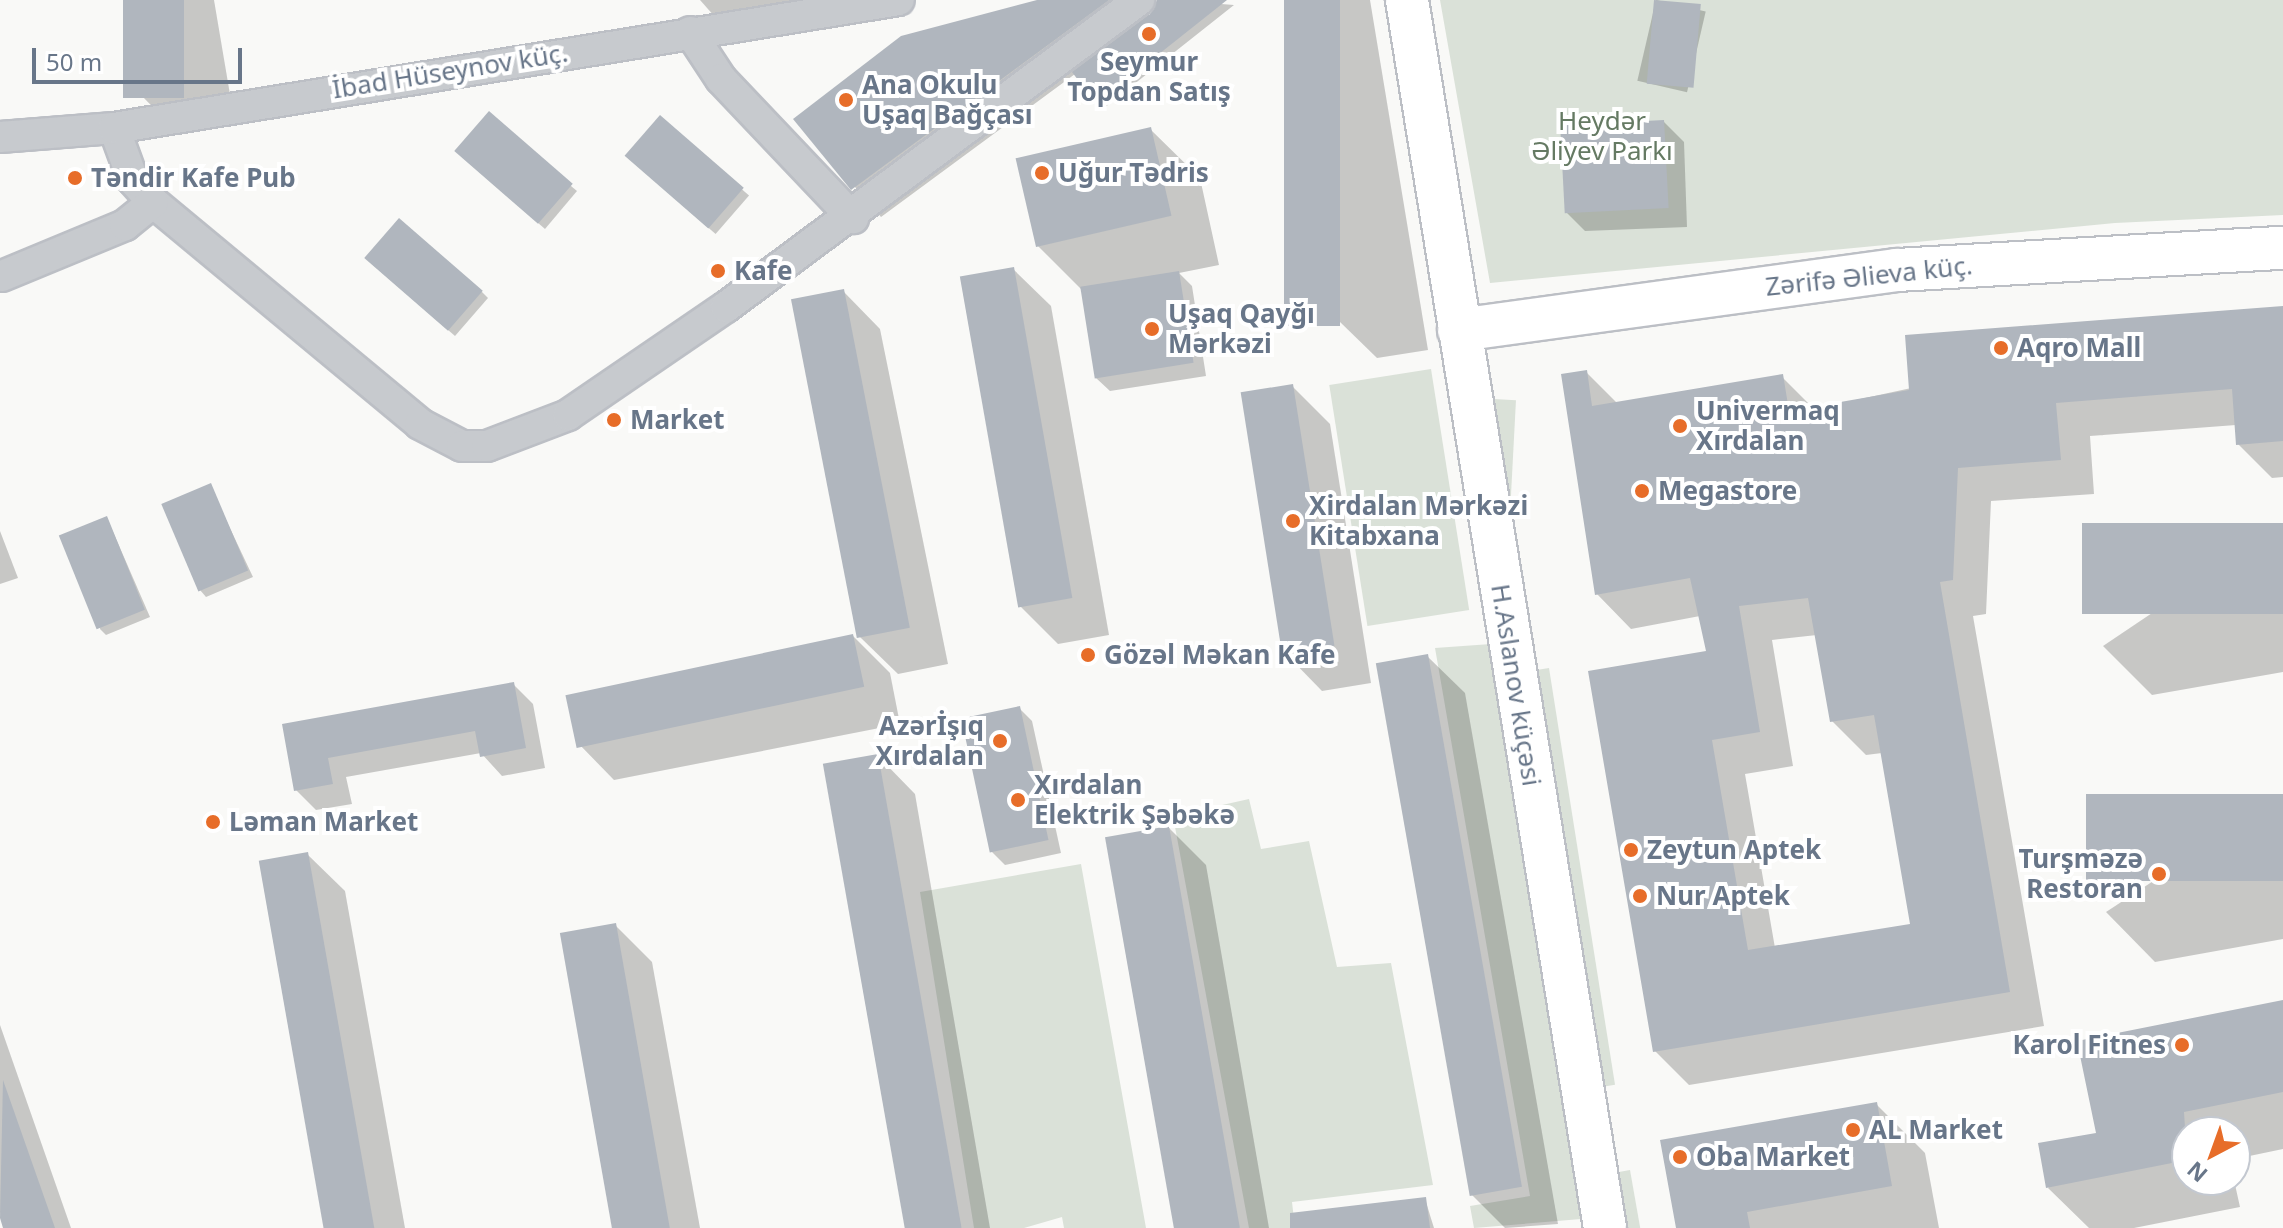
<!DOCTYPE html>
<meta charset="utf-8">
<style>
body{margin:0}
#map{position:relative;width:2283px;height:1228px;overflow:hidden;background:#f9f9f7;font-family:"Noto Sans",sans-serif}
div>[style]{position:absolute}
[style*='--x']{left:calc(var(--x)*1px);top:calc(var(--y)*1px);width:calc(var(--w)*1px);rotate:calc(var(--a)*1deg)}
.green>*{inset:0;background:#dae1d8;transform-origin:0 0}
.shadow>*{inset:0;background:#0003;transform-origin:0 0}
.building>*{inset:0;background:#b0b6be;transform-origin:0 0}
.roads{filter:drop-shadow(2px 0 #bcbfc5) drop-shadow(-2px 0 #bcbfc5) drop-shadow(0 2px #bcbfc5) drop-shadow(0 -2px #bcbfc5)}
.street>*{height:30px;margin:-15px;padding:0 15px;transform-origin:15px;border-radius:15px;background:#c7cace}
.secondary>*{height:42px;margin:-21px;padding:0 21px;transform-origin:21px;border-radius:21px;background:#fff}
.dots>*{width:22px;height:22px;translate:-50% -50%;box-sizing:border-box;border:4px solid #fff;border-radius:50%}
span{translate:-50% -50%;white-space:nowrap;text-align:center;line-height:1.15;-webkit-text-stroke:8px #fff;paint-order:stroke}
.poi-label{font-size:26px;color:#687689;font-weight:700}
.left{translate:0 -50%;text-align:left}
.right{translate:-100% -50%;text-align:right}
.street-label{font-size:26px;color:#687689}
.park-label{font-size:26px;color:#657a63}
.north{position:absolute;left:2171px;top:1116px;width:80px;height:80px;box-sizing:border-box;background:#fff;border:2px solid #c3c8d0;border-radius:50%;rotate:221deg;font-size:22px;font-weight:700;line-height:32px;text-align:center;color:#687689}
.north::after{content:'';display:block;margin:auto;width:28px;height:36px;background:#e76d29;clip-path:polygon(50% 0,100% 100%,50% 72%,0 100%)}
.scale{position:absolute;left:32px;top:48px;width:210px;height:36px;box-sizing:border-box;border:4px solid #687689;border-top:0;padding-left:10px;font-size:24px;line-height:28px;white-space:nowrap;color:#687689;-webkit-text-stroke:6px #fff;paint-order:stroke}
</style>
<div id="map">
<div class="green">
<i style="clip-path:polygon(1440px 0,2283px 0,2283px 215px,2115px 223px,1490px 283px)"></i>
<i style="left:1431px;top:369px;width:244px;height:103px;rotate:81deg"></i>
<i style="left:1494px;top:399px;width:22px;height:215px;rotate:3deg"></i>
<i style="clip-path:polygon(1491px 644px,1581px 1219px,1474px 1228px,1470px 1206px,1530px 1196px,1435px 648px)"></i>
<i style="left:1549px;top:668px;width:422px;height:17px;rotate:81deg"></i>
<i style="clip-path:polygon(1249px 799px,1261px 849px,1309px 841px,1337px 967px,1391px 963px,1433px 1185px,1292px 1202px,1295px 1228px,1249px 1228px,1173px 816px)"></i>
<i style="clip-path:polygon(1081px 864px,1146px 1228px,1064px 1228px,1062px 1217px,1024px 1228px,974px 1228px,920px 892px)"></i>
<i style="left:1630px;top:1170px;width:59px;height:14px;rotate:80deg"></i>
</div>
<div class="shadow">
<i style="clip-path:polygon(125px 0,214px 0,235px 124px,179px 134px,142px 96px)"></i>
<i style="clip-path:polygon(700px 0,789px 0,795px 34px,738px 43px)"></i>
<i style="clip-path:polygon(1044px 0,1137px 0,1150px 16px,1171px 0,1234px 5px,1104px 108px,1075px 74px,881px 217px,796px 119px)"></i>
<i style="clip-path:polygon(1286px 0,1370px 0,1428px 350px,1377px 358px,1339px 321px)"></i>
<i style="left:1656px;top:0;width:51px;height:83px;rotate:13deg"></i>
<i style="left:660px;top:118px;width:118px;height:51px;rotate:41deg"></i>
<i style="clip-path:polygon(1664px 122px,1684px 142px,1687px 227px,1585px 231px,1565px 211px)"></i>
<i style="clip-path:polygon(1150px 129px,1200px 178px,1219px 265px,1179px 273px,1192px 286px,1206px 376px,1110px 391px,1096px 378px,1083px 291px,1037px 245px)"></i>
<i style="clip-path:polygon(462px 157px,571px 186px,577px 191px,545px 229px)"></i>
<i style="clip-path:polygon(372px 264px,482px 292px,488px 298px,455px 336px)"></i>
<i style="clip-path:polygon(1013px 269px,1051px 306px,1109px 635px,1058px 644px,1020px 606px)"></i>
<i style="clip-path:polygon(843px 291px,880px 329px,948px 664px,898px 674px,860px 637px)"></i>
<i style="clip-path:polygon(evenodd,2283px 308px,2283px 477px,2272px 478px,2238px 444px,2236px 425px,2090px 436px,2094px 494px,1991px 501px,1986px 614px,1973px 616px,2044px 1026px,1689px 1085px,1655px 1051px,1708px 653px,1700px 616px,1631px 629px,1597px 594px,1586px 372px,1618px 404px,1782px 377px,1814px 409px,2283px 308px,1817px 635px,1832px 721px,1866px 755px,1882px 753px,1912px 925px,1775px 948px,1745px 774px,1793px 766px,1772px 640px,1817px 635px)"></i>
<i style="clip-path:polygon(1292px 386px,1330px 424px,1371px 683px,1322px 691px,1285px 653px)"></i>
<i style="clip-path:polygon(210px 486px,253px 577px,206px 597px,200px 590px)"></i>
<i style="clip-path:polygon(107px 518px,150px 617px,106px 635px,100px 629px)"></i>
<i style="clip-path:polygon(2283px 525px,2283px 672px,2152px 695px,2103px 646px)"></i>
<i style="clip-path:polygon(0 531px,18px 578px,0 584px)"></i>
<i style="clip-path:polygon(853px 636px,890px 673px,900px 724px,614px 780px,577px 742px)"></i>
<i style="clip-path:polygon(1427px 656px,1465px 693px,1558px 1224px,1505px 1228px,1472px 1195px)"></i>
<i style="clip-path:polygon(513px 684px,533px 704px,545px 768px,502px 776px,481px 753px,346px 777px,352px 804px,316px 810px,296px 790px,284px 726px)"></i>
<i style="clip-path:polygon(1019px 708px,1032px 721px,1061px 853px,1005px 865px,992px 852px)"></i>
<i style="clip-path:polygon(878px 756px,915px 794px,990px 1228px,905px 1228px)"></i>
<i style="clip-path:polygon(2283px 796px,2283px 939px,2155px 962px,2106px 912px)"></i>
<i style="clip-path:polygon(1169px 828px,1206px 865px,1269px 1228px,1176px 1228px)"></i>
<i style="clip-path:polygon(307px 854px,345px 891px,405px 1228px,327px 1228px)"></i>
<i style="clip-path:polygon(615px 925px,652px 962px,700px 1228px,614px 1228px)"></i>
<i style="clip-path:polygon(2283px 1002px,2283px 1149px,2235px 1159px,2235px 1132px,2187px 1132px,2187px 1180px,2234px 1180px,2240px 1207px,2134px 1228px,2089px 1228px,2048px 1188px,2098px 1134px)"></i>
<i style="clip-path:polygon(0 1025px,71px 1228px,6px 1228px,0 1212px)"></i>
<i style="clip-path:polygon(1876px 1104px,1925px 1153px,1939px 1228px,1678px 1228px)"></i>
<i style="clip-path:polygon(1425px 1199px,1434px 1228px,1307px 1228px)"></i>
</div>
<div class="building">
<i style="left:123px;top:0;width:61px;height:98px"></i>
<i style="clip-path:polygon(1037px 0,1109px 0,851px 190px,793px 119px,901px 36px)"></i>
<i style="clip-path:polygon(1157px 0,1227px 0,1096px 104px,1072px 72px,1150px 14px)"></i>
<i style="left:1284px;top:0;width:56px;height:326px"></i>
<i style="left:1654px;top:0;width:47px;height:84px;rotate:5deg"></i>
<i style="left:489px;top:111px;width:111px;height:53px;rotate:41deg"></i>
<i style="left:660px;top:115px;width:111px;height:54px;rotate:41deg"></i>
<i style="left:1664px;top:120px;width:88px;height:104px;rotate:87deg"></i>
<i style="left:1151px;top:127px;width:91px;height:139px;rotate:77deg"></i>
<i style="left:399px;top:218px;width:111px;height:53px;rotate:41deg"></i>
<i style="left:1014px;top:267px;width:336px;height:55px;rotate:80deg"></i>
<i style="left:1179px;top:271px;width:93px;height:100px;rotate:81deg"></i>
<i style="left:844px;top:289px;width:345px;height:54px;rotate:79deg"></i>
<i style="clip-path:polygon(evenodd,2283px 306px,2283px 441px,2236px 445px,2232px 389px,2056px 403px,2061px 460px,1958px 468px,1953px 580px,1940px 582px,2010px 992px,1653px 1052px,1588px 671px,1706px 651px,1690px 578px,1595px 595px,1561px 374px,1587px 370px,1592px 406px,1783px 374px,1789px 411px,1909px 390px,1905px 335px,2283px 306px,1808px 598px,1830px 722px,1874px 715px,1910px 924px,1748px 950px,1712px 740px,1760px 732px,1739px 606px,1808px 598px)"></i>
<i style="left:1293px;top:384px;width:265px;height:53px;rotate:81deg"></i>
<i style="left:211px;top:483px;width:95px;height:54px;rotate:67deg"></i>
<i style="left:107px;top:516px;width:101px;height:52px;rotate:68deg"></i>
<i style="left:2283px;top:523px;width:91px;height:201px;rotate:90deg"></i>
<i style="left:853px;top:634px;width:54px;height:294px;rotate:78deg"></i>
<i style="left:1428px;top:654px;width:541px;height:53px;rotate:80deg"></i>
<i style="clip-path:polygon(514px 682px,526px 748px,480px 757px,475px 731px,328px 758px,333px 784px,294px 791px,282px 724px)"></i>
<i style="left:1020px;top:706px;width:137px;height:60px;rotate:78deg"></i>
<i style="left:878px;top:754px;width:481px;height:56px;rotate:80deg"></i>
<i style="left:2283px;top:794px;width:87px;height:197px;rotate:90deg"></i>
<i style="left:1169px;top:826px;width:408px;height:65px;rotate:80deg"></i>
<i style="left:308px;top:852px;width:382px;height:50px;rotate:80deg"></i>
<i style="left:616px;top:923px;width:310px;height:57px;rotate:80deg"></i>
<i style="clip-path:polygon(2283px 1000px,2283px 1092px,2184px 1112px,2187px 1160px,2046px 1188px,2038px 1143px,2096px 1133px,2077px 1041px)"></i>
<i style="clip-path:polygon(3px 1080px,55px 1228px,3px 1228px,0 1218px)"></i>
<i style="clip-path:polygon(1877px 1102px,1892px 1186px,1747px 1212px,1750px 1228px,1676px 1228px,1660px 1140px)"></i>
<i style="clip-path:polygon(1426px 1197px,1430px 1228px,1290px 1228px,1290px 1213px)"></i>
</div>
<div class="roads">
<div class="street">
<i style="--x:690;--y:32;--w:56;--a:56.6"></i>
<i style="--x:721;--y:79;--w:192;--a:46.5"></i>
<i style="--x:114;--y:128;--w:55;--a:69.9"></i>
<i style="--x:133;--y:180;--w:30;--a:48"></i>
<i style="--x:153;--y:202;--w:347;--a:39.7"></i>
<i style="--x:420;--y:424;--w:47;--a:27.6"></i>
<i style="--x:462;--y:446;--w:25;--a:0"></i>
<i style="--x:487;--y:446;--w:87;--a:-20.9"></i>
<i style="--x:568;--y:415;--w:191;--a:-34.4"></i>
<i style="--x:726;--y:307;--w:515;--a:-36.62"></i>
<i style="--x:0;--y:137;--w:114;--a:-4.5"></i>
<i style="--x:114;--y:128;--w:795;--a:-9.26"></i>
<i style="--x:2;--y:276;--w:133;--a:-22.5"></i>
<i style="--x:125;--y:225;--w:36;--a:-39"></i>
</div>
<div class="secondary">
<i style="--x:1407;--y:0;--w:1244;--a:80.84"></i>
<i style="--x:1459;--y:330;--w:442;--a:-7.8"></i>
<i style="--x:1897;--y:270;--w:387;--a:-3.3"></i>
</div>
</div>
<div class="dots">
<i style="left:1149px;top:34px;background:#e76d29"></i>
<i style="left:846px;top:100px;background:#e76d29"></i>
<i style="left:1042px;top:173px;background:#e76d29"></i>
<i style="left:75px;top:178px;background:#e76d29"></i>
<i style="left:718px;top:271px;background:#e76d29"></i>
<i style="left:1152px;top:329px;background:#e76d29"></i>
<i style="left:2001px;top:348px;background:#e76d29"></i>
<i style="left:614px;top:420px;background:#e76d29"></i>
<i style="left:1680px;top:426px;background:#e76d29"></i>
<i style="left:1642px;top:491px;background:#e76d29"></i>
<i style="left:1293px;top:521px;background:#e76d29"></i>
<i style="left:1088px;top:655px;background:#e76d29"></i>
<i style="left:1000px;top:741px;background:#e76d29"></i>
<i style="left:1018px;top:800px;background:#e76d29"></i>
<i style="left:213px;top:822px;background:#e76d29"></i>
<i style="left:1631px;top:850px;background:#e76d29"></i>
<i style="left:2159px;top:874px;background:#e76d29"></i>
<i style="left:1640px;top:896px;background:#e76d29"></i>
<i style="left:2182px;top:1045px;background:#e76d29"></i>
<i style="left:1853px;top:1130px;background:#e76d29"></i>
<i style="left:1680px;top:1157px;background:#e76d29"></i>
</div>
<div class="poi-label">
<span style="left:1149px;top:77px">Seymur<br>Topdan Satış</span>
<span class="left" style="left:862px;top:100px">Ana Okulu<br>Uşaq Bağçası</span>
<span class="left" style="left:1058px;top:173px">Uğur Tədris</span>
<span class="left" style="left:91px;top:178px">Təndir Kafe Pub</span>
<span class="left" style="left:734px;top:271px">Kafe</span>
<span class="left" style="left:1168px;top:329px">Uşaq Qayğı<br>Mərkəzi</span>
<span class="left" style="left:2017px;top:348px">Aqro Mall</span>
<span class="left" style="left:1696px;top:426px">Univermaq<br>Xırdalan</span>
<span class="left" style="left:630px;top:420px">Market</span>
<span class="left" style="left:1658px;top:491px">Megastore</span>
<span class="left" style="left:1309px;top:521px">Xirdalan Mərkəzi<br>Kitabxana</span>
<span class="left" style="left:1104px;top:655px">Gözəl Məkan Kafe</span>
<span class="right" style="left:984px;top:741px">Azərİşıq<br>Xırdalan</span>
<span class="left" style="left:1034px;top:800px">Xırdalan<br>Elektrik Şəbəkə</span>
<span class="left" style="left:229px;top:822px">Ləman Market</span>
<span class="left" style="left:1647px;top:850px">Zeytun Aptek</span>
<span class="right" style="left:2143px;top:874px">Turşməzə<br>Restoran</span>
<span class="left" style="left:1656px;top:896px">Nur Aptek</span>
<span class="right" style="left:2166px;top:1045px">Karol Fitnes</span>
<span class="left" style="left:1869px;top:1130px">AL Market</span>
<span class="left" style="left:1696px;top:1157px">Oba Market</span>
</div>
<div class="street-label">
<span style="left:450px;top:71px;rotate:-9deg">İbad Hüseynov küç.</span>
<span style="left:1869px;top:276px;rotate:-6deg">Zərifə Əlieva küç.</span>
<span style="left:1516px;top:685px;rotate:81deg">H.Aslanov küçəsi</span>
</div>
<div class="park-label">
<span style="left:1602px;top:136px">Heydər<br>Əliyev Parkı</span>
</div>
<div class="north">N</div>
<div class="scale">50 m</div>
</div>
